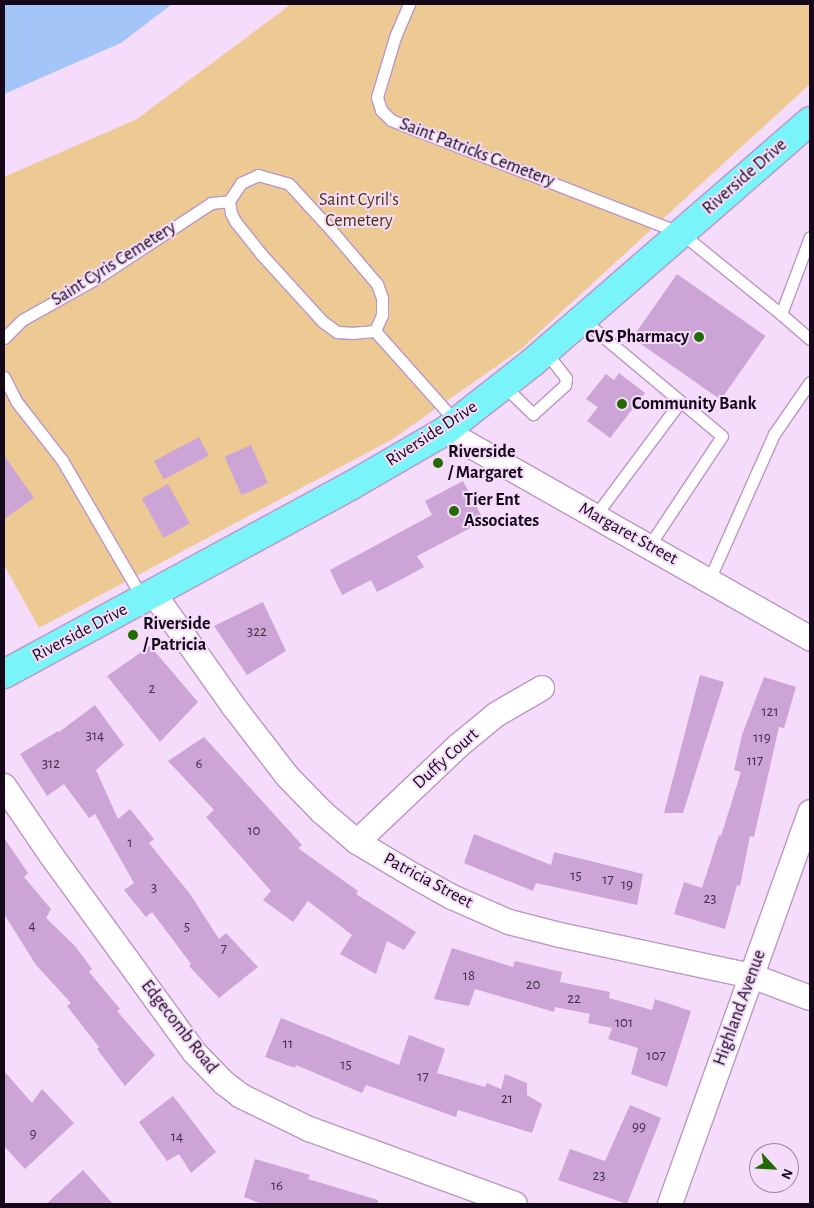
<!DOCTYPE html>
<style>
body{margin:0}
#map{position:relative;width:814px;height:1208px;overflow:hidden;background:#f4dcfa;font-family:"Alegreya Sans",sans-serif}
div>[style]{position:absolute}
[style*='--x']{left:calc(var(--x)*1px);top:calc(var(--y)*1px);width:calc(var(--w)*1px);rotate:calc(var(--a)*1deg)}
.green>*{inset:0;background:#edca94}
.water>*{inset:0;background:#a4c5f8}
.building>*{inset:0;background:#cca5d6;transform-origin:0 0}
.roads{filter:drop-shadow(1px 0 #bb96c5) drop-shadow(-1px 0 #bb96c5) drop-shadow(0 1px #bb96c5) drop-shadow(0 -1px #bb96c5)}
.lane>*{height:11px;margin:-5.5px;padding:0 5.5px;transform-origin:5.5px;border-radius:5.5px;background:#fff}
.street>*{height:24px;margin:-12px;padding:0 12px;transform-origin:12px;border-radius:12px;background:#fff}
.primary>*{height:28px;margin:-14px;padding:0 14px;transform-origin:14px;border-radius:14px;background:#79f4f8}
.dots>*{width:14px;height:14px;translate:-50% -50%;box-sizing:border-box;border:2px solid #f4dcfa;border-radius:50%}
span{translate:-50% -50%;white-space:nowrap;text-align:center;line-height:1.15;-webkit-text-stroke:4px #f4dcfa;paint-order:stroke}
.number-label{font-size:15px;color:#432f48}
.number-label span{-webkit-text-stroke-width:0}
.street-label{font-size:18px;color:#150818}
.park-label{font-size:18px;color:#4b3407}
.poi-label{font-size:18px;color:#150818;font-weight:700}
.right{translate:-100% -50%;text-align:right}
.left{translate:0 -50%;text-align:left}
.frame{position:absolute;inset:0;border:5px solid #150818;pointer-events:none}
.north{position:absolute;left:749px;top:1143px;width:50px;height:50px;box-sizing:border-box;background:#f4dcfa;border:1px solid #9b87a0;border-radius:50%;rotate:115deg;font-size:14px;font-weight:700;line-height:20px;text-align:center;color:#150818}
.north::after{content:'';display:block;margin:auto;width:18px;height:22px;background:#236a03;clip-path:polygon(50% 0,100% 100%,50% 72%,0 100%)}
</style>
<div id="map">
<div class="green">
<i style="clip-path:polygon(291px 4px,810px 4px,810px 84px,521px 349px,391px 440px,39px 628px,4px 565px,4px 177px,137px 119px)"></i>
</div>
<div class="water">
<i style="clip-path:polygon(4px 4px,172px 4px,121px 43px,4px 94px)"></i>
</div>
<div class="building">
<i style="left:677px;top:274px;width:108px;height:78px;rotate:35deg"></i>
<i style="clip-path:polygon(619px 373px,645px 393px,610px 438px,587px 421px,598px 407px,586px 399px,606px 374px,614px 380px)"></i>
<i style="left:199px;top:437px;width:21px;height:51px;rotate:62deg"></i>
<i style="left:251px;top:445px;width:42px;height:29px;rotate:66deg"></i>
<i style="clip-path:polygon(4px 455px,34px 498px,4px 519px)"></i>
<i style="clip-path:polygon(463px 481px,484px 521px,417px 556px,424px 567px,406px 577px,377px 592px,371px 580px,342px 595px,330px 570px,432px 515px,425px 501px)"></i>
<i style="left:168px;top:484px;width:45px;height:30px;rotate:61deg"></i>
<i style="clip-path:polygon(263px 602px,286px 651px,247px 675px,214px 626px)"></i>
<i style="clip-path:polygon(150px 646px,198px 702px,160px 742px,107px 676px)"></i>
<i style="clip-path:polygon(700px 675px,724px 682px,683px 813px,664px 813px)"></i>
<i style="clip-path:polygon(764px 677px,796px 687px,784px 728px,779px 727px,754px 837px,750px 836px,740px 886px,737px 885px,725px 929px,674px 914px,684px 882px,702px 888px,719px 835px,721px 836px,741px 772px,734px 770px,742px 735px)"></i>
<i style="clip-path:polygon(95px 705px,124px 745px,96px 770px,118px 819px,130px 809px,154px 839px,149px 843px,190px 894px,219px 939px,226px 933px,258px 967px,219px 998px,189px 966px,191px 964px,152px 912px,146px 917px,124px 890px,134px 883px,95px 814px,89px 818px,64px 784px,47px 796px,20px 754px,58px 731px,59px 732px)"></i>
<i style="clip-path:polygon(204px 737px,302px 845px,298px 848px,358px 891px,356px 894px,416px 932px,404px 950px,387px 941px,376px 974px,340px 954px,352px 935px,308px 901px,293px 922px,263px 900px,271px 891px,206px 817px,214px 810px,168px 761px)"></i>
<i style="clip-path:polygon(474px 834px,551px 865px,554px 852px,643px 874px,637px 905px,536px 883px,533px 891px,464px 863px)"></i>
<i style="clip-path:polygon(4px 838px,28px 873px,24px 877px,51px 909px,46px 918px,76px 947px,92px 969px,89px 972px,120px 1009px,117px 1011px,155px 1055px,125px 1086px,97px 1049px,99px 1047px,67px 1006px,71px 1003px,36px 965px,4px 914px)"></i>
<i style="clip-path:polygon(452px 948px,513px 967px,515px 961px,562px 972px,560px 982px,610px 992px,609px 998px,652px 1010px,655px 999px,691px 1011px,667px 1087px,631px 1074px,638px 1048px,608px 1039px,612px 1028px,588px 1023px,590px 1014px,555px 1007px,554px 1012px,475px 989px,469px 1006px,434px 999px)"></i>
<i style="clip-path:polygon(281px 1018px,399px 1065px,409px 1035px,445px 1049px,437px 1073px,485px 1087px,487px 1083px,501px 1089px,505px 1074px,527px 1083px,527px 1095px,542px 1104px,532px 1133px,458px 1110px,456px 1117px,366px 1085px,362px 1093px,296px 1065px,295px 1068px,265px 1057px)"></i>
<i style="clip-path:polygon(4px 1071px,32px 1103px,42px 1089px,74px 1123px,25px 1169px,4px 1146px)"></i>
<i style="clip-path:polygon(173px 1096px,216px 1152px,191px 1173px,179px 1154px,167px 1161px,139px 1122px)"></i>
<i style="clip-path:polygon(630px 1105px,661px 1118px,627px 1204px,558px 1180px,570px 1149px,605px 1161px)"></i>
<i style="clip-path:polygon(255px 1159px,310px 1175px,308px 1179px,378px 1200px,378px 1204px,262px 1204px,244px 1197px)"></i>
<i style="clip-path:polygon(83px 1170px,113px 1204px,46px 1204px)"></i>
</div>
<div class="roads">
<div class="lane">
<i style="--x:409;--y:4;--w:36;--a:113"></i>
<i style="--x:395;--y:37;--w:63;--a:106.7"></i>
<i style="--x:377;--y:97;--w:14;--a:73"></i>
<i style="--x:381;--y:110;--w:14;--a:45"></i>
<i style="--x:391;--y:120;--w:311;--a:21.3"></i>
<i style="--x:681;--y:233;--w:129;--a:39"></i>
<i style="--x:781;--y:314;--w:82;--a:-69.4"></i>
<i style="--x:781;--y:314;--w:38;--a:41"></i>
<i style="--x:582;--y:319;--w:182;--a:39.9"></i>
<i style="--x:722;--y:436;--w:132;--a:123.6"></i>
<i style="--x:375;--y:331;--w:21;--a:175"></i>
<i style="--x:354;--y:333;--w:17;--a:-177"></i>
<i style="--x:337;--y:332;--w:17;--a:-144"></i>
<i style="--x:323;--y:322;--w:91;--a:-132.3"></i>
<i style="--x:262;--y:255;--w:43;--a:-128.5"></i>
<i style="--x:235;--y:221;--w:9;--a:-117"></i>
<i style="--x:231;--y:213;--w:12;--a:-99"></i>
<i style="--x:229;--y:201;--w:22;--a:-56"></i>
<i style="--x:241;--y:183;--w:19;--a:-25"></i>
<i style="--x:258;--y:175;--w:32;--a:16"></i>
<i style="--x:289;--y:184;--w:64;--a:47.5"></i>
<i style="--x:332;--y:231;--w:70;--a:49.7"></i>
<i style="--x:377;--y:284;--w:15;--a:70"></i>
<i style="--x:382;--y:298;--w:17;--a:90"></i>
<i style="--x:382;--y:315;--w:17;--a:114"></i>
<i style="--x:375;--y:331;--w:122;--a:48.3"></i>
<i style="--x:4;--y:338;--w:25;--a:-45"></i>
<i style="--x:22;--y:320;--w:86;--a:-29.2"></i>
<i style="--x:97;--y:278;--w:136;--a:-33.3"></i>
<i style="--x:211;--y:203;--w:18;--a:-6"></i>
<i style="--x:4;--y:377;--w:27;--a:63"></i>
<i style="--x:16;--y:401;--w:75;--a:52.1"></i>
<i style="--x:62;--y:460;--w:161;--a:59.8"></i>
<i style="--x:503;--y:385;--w:42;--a:44"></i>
<i style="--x:533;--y:414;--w:43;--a:-42.2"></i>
<i style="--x:565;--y:385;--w:7;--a:-82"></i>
<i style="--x:566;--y:378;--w:34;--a:-128"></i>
<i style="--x:595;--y:516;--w:142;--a:-53.3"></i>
<i style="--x:709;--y:580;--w:160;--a:-66"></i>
<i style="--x:774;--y:434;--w:63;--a:-55.3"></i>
</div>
<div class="street">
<i style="--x:445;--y:431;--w:420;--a:29.6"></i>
<i style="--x:154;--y:594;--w:138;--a:54.7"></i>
<i style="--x:234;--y:707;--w:88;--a:52.4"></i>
<i style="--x:288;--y:777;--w:49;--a:45.8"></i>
<i style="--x:322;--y:812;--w:46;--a:40.6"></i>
<i style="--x:357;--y:842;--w:69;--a:30.7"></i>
<i style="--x:416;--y:877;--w:41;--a:29.1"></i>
<i style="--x:452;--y:897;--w:62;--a:23.7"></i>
<i style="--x:509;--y:922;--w:53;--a:14.3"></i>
<i style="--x:560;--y:935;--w:196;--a:12.1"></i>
<i style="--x:752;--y:976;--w:62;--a:20.8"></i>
<i style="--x:4;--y:786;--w:83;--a:55.7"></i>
<i style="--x:51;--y:855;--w:243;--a:54"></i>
<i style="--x:194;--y:1052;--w:43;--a:45.9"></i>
<i style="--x:224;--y:1083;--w:21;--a:37"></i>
<i style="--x:241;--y:1096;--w:76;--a:25.9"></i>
<i style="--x:309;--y:1129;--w:219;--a:20"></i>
<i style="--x:357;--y:842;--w:139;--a:-43.5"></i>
<i style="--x:458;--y:746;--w:50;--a:-39.4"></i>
<i style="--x:497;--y:714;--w:52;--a:-30"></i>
<i style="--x:670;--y:1204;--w:416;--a:-70.3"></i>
</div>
<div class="primary">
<i style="--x:4;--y:674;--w:396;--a:-28.5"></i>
<i style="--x:352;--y:485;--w:108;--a:-30.1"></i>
<i style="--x:445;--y:431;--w:112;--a:-38.1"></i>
<i style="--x:533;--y:362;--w:367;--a:-41"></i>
</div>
</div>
<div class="dots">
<i style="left:699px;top:337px;background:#236a03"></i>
<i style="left:622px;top:404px;background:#236a03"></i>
<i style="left:438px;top:463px;background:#236a03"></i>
<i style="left:454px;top:511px;background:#236a03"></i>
<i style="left:133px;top:635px;background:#236a03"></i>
</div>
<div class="number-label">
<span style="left:257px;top:632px">322</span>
<span style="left:152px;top:689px">2</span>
<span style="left:770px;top:712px">121</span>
<span style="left:95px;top:736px">314</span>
<span style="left:762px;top:738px">119</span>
<span style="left:755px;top:761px">117</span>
<span style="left:51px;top:764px">312</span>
<span style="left:199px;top:764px">6</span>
<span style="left:254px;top:831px">10</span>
<span style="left:130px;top:843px">1</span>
<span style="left:576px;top:876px">15</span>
<span style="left:608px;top:880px">17</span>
<span style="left:627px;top:885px">19</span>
<span style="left:154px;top:888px">3</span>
<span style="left:710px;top:899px">23</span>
<span style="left:32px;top:926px">4</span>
<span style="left:187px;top:927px">5</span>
<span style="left:224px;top:949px">7</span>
<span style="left:469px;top:976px">18</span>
<span style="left:533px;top:985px">20</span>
<span style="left:574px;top:999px">22</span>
<span style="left:624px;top:1023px">101</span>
<span style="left:288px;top:1044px">11</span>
<span style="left:656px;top:1056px">107</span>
<span style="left:346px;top:1065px">15</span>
<span style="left:423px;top:1077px">17</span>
<span style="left:507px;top:1099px">21</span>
<span style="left:639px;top:1127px">99</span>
<span style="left:33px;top:1134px">9</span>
<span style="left:177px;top:1137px">14</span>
<span style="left:599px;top:1176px">23</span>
<span style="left:277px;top:1186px">16</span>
</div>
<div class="street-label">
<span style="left:477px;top:153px;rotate:21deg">Saint Patricks Cemetery</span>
<span style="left:745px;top:177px;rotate:-41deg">Riverside Drive</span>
<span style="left:114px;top:264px;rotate:-32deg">Saint Cyris Cemetery</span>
<span style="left:432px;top:434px;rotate:-33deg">Riverside Drive</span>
<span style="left:628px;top:534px;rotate:29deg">Margaret Street</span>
<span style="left:80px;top:633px;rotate:-28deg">Riverside Drive</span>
<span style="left:446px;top:759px;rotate:-42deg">Duffy Court</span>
<span style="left:428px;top:881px;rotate:28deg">Patricia Street</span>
<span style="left:740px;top:1008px;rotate:-70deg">Highland Avenue</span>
<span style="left:179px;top:1027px;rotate:52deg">Edgecomb Road</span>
</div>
<div class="park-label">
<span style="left:359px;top:211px">Saint Cyril's<br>Cemetery</span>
</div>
<div class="poi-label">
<span class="right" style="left:689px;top:337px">CVS Pharmacy</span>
<span class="left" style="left:632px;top:404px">Community Bank</span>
<span class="left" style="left:448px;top:463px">Riverside<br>/ Margaret</span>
<span class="left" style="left:464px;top:511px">Tier Ent<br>Associates</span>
<span class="left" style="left:143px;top:635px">Riverside<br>/ Patricia</span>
</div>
<div class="frame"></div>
<div class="north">N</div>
</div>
